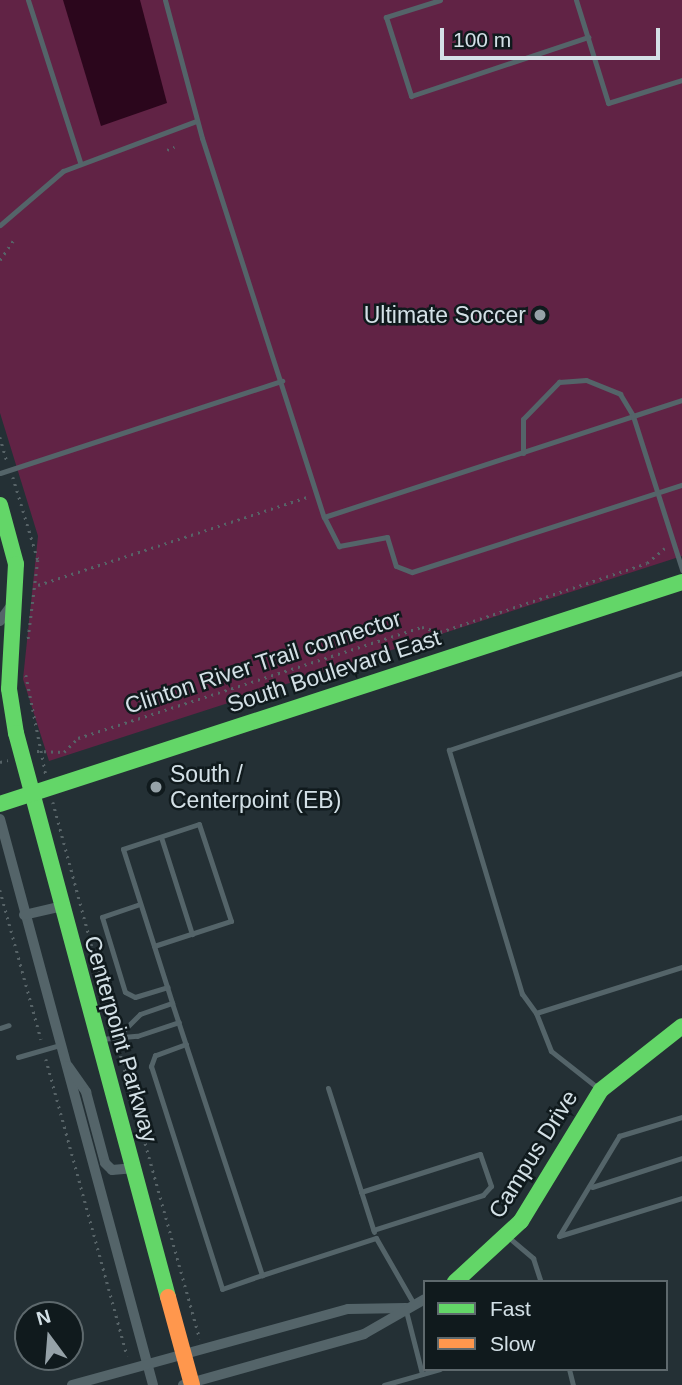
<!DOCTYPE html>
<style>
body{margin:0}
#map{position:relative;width:682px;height:1385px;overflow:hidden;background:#243035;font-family:Helvetica,sans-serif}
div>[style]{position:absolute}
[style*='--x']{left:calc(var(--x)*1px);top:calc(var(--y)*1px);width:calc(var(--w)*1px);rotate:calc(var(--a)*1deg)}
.green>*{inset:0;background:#612345}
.water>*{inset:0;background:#2b061c}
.path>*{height:2.5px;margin-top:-1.25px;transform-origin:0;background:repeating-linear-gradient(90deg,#576367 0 2px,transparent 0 7px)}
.lane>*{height:5px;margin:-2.5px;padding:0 2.5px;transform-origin:2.5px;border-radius:2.5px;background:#546469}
.street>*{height:10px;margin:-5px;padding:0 5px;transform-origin:5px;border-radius:5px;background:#546469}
.fast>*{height:16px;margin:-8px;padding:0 8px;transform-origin:8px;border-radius:8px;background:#63d668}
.slow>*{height:16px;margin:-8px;padding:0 8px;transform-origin:8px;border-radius:8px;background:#ff974d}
.dots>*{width:19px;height:19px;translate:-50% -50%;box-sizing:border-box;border:4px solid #101a1d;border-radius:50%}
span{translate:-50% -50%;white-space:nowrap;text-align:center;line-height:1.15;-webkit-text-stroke:5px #101a1d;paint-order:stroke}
.poi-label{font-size:23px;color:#d3e0e6}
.right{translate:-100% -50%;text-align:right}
.left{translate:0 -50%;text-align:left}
.street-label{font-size:23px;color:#d3e0e6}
.legend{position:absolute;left:423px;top:1280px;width:245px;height:91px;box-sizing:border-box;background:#101a1d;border:2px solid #5e696d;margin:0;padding:9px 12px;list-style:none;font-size:21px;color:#d3e0e6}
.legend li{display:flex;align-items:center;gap:14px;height:35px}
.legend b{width:35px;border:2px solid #5e696d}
.north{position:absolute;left:14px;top:1301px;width:70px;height:70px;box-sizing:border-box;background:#101a1d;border:2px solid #5e696d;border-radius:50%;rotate:344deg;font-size:19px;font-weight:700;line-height:28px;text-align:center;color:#d3e0e6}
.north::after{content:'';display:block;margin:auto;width:24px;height:32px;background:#96a2a8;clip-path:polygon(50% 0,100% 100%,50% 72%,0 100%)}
.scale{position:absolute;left:440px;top:28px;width:220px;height:32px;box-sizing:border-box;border:4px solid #d3e0e6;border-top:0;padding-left:9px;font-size:21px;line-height:24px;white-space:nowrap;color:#d3e0e6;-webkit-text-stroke:5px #101a1d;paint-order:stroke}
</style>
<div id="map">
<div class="green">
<i style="clip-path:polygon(0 0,682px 0,682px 556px,49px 761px,23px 679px,38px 536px,0 413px)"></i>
</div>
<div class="water">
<i style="clip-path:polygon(63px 0,140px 0,167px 103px,101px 126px)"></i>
</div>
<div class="path">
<i style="--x:167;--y:150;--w:8;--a:-23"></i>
<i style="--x:0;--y:260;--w:27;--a:-56"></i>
<i style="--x:0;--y:437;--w:25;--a:74"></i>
<i style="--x:13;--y:477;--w:87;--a:73.2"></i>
<i style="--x:38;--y:560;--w:82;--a:97"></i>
<i style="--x:38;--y:585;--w:284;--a:-18.1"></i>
<i style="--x:26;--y:675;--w:102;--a:78.7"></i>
<i style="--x:37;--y:751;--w:27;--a:2"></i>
<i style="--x:64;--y:752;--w:20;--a:-45"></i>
<i style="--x:78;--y:738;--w:361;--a:-17.9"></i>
<i style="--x:422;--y:627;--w:19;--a:16"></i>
<i style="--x:440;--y:632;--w:218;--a:-18.4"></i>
<i style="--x:647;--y:563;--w:23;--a:-40"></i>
<i style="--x:0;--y:762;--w:8;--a:-14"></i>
<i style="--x:53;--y:802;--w:231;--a:74.9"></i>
<i style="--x:0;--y:890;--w:155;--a:74.6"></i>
<i style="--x:119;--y:1049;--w:301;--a:74.4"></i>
<i style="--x:46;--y:1059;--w:308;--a:74.7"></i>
</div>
<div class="lane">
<i style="--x:28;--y:0;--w:170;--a:72.2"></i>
<i style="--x:165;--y:0;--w:143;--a:75"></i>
<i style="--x:202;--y:138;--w:398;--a:72.2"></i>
<i style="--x:324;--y:517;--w:33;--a:63"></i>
<i style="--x:339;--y:546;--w:49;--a:-10.6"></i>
<i style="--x:387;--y:537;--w:30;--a:73"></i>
<i style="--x:396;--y:566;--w:17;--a:21"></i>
<i style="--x:412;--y:572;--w:284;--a:-17.9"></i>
<i style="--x:440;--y:0;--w:57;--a:162.5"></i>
<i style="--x:386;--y:17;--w:83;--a:72.4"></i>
<i style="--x:411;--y:96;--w:187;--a:-18.4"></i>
<i style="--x:576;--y:0;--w:108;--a:72.7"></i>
<i style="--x:608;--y:103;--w:77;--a:-17.3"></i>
<i style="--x:0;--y:225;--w:83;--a:-40.6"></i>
<i style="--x:63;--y:171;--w:142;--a:-20.6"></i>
<i style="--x:523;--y:453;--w:34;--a:-90"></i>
<i style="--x:523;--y:419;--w:52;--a:-45.8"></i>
<i style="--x:559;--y:382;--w:27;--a:-4"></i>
<i style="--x:586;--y:380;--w:37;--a:22"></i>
<i style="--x:620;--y:394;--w:26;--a:59"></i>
<i style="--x:633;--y:416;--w:52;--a:-18.1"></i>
<i style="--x:0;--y:473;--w:297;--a:-18.1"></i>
<i style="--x:324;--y:517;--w:325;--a:-18.1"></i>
<i style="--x:633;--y:416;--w:162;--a:72.3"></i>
<i style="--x:161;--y:837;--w:102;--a:72.3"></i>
<i style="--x:140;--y:904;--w:40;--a:161.1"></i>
<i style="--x:102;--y:917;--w:78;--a:73"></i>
<i style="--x:125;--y:992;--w:11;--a:27"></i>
<i style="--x:135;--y:997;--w:34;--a:-17"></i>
<i style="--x:154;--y:946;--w:81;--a:-18"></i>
<i style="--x:231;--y:921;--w:102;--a:-108.3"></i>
<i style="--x:199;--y:824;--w:80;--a:161.8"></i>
<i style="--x:123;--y:849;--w:162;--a:72.3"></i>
<i style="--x:172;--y:1003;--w:287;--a:71.7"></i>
<i style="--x:262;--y:1275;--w:120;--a:-18"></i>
<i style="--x:376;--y:1238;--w:76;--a:60.1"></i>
<i style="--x:536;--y:1013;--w:24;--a:-126"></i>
<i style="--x:522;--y:994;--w:255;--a:-106.7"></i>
<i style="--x:449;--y:750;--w:245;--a:-18.3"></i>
<i style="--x:0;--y:1028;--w:9;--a:-18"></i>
<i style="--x:120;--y:1034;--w:28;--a:-45"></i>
<i style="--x:140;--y:1014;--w:34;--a:-19"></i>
<i style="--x:101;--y:1039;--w:36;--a:-5"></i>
<i style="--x:137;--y:1036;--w:44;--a:-18.4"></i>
<i style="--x:186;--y:1044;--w:33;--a:160"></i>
<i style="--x:155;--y:1055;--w:12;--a:110"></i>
<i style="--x:151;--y:1066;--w:234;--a:72.3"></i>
<i style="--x:222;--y:1289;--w:42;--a:-19.3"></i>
<i style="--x:18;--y:1057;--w:44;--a:-15.9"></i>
<i style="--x:328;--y:1088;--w:151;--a:72.3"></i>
<i style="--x:598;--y:1088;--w:60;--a:-141.8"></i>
<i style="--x:551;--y:1051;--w:41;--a:-111.5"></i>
<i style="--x:536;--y:1013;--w:153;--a:-17.5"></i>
<i style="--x:592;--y:1187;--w:95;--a:-17.9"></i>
<i style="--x:361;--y:1192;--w:125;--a:-17.7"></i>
<i style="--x:480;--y:1154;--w:34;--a:71"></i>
<i style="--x:491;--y:1186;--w:12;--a:132"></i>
<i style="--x:483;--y:1195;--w:115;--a:162.3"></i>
<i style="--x:559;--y:1236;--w:117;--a:-59"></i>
<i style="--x:619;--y:1136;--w:66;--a:-16.8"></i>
<i style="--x:559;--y:1236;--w:129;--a:-17.2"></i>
<i style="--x:508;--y:1237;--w:33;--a:40"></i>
<i style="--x:533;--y:1258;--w:25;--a:72"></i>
<i style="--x:406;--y:1311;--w:65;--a:75.7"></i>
<i style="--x:569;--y:1369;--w:16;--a:76"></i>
<i style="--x:384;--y:1385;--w:58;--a:-15.9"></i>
</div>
<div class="street">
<i style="--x:0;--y:621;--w:19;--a:-54"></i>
<i style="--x:0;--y:819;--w:586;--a:74.87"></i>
<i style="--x:24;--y:915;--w:36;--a:-13"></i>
<i style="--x:68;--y:1066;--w:32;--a:55"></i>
<i style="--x:86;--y:1092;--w:73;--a:75"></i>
<i style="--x:105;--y:1163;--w:10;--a:45"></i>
<i style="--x:112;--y:1170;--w:23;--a:-5"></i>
<i style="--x:72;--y:1385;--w:286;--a:-15.4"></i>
<i style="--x:348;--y:1309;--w:58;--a:-1"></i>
<i style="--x:183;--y:1385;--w:188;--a:-15.7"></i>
<i style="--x:364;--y:1334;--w:70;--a:-29.8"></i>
</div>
<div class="fast">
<i style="--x:0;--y:505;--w:61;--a:74.8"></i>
<i style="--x:16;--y:564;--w:125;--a:93.2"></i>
<i style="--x:9;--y:689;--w:45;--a:81"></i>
<i style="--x:16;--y:733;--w:584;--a:74.92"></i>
<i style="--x:0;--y:804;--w:717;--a:-18.03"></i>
<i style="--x:455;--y:1282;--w:90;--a:-42.7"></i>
<i style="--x:521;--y:1221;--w:153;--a:-58.6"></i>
<i style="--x:601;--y:1090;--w:103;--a:-38.3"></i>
</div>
<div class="slow">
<i style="--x:168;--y:1297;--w:91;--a:74.7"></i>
</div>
<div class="dots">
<i style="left:540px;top:315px;background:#96a2a8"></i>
<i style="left:156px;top:787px;background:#96a2a8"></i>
</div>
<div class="poi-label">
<span class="right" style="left:526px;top:315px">Ultimate Soccer</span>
<span class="left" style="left:170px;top:787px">South /<br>Centerpoint (EB)</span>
</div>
<div class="street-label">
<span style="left:263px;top:662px;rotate:-18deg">Clinton River Trail connector</span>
<span style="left:334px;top:671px;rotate:-18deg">South Boulevard East</span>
<span style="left:121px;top:1039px;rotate:74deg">Centerpoint Parkway</span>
<span style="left:533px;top:1154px;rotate:-58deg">Campus Drive</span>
</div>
<ul class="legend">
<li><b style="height:9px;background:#63d668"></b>Fast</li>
<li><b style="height:9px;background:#ff974d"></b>Slow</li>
</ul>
<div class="north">N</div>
<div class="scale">100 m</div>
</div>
